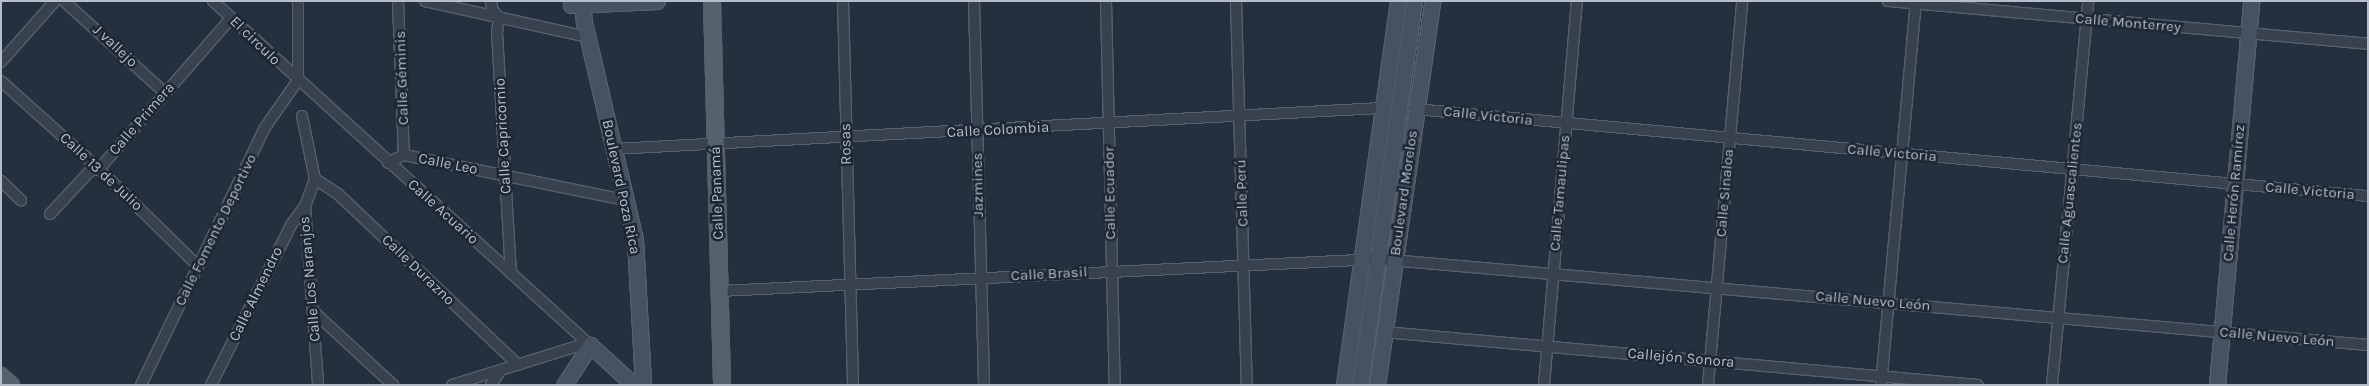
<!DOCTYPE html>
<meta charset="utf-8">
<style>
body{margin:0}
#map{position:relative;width:2369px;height:386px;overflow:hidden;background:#24303e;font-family:Karla,sans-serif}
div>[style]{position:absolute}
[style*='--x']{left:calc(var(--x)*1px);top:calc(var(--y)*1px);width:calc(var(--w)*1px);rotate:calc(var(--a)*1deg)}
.roads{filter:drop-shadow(1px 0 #56606c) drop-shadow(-1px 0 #56606c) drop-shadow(0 1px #56606c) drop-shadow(0 -1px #56606c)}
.street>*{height:10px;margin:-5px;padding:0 5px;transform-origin:5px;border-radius:5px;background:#38424e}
.secondary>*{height:15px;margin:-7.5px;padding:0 7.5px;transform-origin:7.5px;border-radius:7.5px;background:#465161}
.primary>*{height:16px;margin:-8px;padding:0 8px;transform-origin:8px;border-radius:8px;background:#56616e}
span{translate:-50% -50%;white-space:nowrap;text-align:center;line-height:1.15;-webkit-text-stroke:5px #1d2733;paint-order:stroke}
.street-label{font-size:15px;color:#b4bdc9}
.frame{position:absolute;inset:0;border:2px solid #b4bdc9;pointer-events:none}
</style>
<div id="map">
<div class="roads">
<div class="street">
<i style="--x:64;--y:1;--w:137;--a:42.3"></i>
<i style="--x:213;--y:1;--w:510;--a:42.38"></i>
<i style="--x:398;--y:1;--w:154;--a:87.8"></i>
<i style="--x:425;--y:1;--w:166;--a:12.5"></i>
<i style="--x:491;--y:1;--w:8;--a:83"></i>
<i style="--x:492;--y:9;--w:11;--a:52"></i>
<i style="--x:499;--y:18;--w:14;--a:98"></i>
<i style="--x:497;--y:32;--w:242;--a:86.7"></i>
<i style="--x:843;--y:1;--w:384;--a:88.5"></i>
<i style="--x:974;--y:1;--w:384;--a:88.5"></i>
<i style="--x:1106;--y:1;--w:384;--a:88.7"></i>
<i style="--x:1236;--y:1;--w:384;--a:88.4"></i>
<i style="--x:1888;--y:1;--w:482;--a:5.1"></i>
<i style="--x:1;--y:62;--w:81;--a:-48.5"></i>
<i style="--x:1;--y:81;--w:132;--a:41.9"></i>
<i style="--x:99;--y:169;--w:139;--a:44.4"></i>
<i style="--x:1415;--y:109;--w:957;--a:5.22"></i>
<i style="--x:302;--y:116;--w:64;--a:78.3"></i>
<i style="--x:315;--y:179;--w:29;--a:110"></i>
<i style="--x:305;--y:206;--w:179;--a:85.8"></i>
<i style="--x:614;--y:149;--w:769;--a:-3.06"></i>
<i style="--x:388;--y:163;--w:18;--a:-27"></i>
<i style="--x:404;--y:155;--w:226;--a:11.5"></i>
<i style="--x:315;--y:179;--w:27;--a:33"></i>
<i style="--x:338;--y:194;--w:248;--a:43.5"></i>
<i style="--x:1;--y:181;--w:28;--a:44"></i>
<i style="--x:50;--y:214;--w:59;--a:-47.1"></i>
<i style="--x:90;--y:171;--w:9;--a:-13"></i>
<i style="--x:99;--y:169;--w:201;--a:-48.8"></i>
<i style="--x:720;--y:291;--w:660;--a:-2.78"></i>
<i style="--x:1379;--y:259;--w:993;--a:4.97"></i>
<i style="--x:314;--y:312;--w:108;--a:42.7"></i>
<i style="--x:1384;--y:332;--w:596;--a:5.1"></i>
<i style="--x:141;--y:385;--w:284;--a:-64.3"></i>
<i style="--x:264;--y:129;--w:60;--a:-55.2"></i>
<i style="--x:298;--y:80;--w:79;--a:-90"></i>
<i style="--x:211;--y:385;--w:179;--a:-63.4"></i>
<i style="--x:291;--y:225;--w:24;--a:-54"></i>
<i style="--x:452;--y:385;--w:142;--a:-17.2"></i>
<i style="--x:491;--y:385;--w:17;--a:-57"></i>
<i style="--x:1544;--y:385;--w:385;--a:-85.1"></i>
<i style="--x:1708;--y:385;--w:386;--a:-84.9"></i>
<i style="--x:1881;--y:385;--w:386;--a:-84.8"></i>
<i style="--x:2052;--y:385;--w:386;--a:-84.6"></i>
</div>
<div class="secondary">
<i style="--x:582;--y:1;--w:21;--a:85"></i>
<i style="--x:584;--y:22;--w:224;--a:76.8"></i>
<i style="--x:635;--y:240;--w:145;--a:86.8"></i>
<i style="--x:571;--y:5;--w:86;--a:-2.7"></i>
<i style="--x:564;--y:385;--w:48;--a:-57"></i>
<i style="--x:590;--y:345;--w:59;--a:42.3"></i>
<i style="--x:1344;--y:385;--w:388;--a:-82"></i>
<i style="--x:1360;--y:385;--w:388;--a:-82"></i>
<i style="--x:1377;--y:385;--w:388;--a:-81.8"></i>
<i style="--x:2217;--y:385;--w:386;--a:-84.9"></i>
</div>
<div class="primary">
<i style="--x:712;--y:1;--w:384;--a:88.5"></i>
<i style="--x:1;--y:376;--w:13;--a:42"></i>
</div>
</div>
<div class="street-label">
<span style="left:2128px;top:23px;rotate:5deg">Calle Monterrey</span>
<span style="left:255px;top:41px;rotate:44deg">El circulo</span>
<span style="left:115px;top:46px;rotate:43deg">J vallejo</span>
<span style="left:402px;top:78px;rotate:-92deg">Calle Géminis</span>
<span style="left:1488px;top:116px;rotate:6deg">Calle Victoria</span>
<span style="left:142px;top:119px;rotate:-49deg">Calle Primera</span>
<span style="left:998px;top:130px;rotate:-3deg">Calle Colombia</span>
<span style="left:503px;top:136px;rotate:-93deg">Calle Capricornio</span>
<span style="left:846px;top:144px;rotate:-91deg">Rosas</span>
<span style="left:1892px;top:153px;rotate:5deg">Calle Victoria</span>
<span style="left:448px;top:164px;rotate:11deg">Calle Leo</span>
<span style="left:101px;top:172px;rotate:43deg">Calle 13 de Julio</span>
<span style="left:978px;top:185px;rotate:-91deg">Jazmines</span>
<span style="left:621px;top:187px;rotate:78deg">Boulevard Poza Rica</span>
<span style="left:2310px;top:191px;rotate:5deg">Calle Victoria</span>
<span style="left:717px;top:193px;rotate:-92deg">Calle Panamá</span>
<span style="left:1110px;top:193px;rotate:-91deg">Calle Ecuador</span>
<span style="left:1242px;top:193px;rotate:-92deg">Calle Perú</span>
<span style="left:1404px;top:193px;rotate:-82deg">Boulevard Morelos</span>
<span style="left:1560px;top:193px;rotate:-85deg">Calle Tamaulipas</span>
<span style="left:1725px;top:193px;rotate:-85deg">Calle Sinaloa</span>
<span style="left:2070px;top:193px;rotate:-84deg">Calle Aguascalientes</span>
<span style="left:2234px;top:193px;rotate:-85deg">Calle Herón Ramírez</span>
<span style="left:443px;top:212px;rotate:42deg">Calle Acuario</span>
<span style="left:216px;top:230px;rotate:-64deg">Calle Fomento Deportivo</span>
<span style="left:418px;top:270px;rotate:44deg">Calle Durazno</span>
<span style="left:1049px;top:274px;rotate:-3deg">Calle Brasil</span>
<span style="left:310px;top:279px;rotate:-95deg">Calle Los Naranjos</span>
<span style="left:256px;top:294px;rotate:-64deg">Calle Almendro</span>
<span style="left:1873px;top:301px;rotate:5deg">Calle Nuevo León</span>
<span style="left:2277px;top:337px;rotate:5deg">Calle Nuevo León</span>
<span style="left:1681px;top:358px;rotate:5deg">Callejón Sonora</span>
</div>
<div class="frame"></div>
</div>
